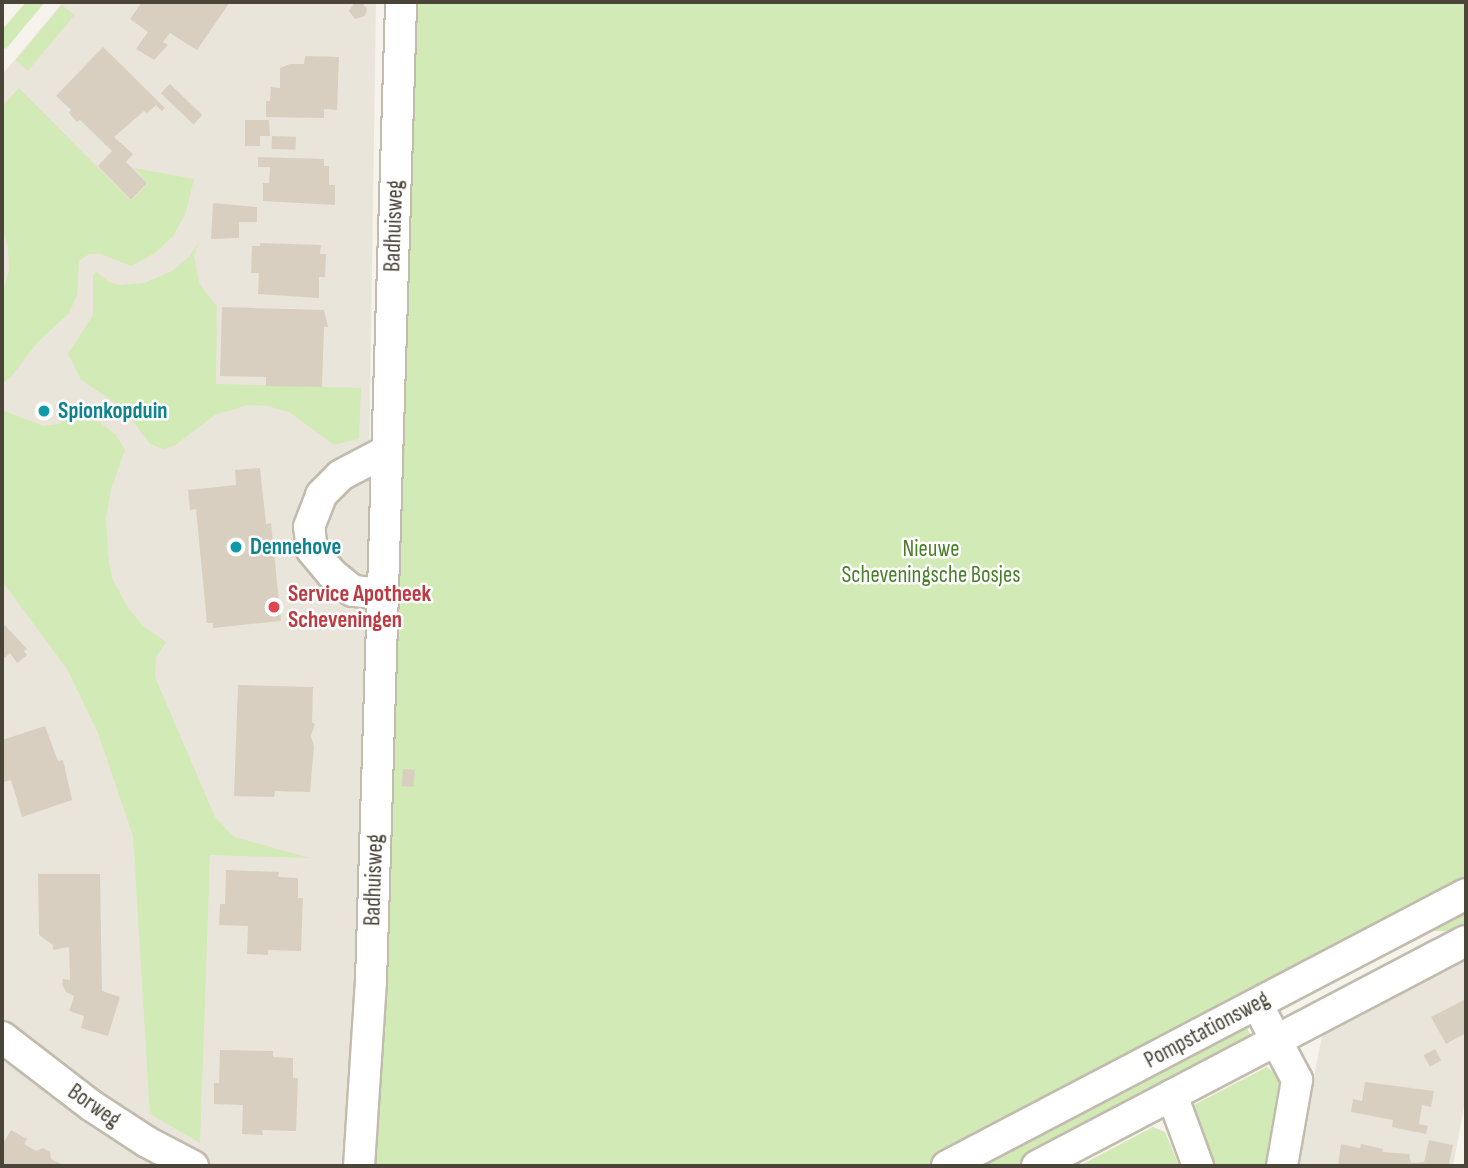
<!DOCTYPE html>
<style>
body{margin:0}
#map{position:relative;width:1468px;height:1168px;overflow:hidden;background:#f6f3ec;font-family:"Sofia Sans Condensed",sans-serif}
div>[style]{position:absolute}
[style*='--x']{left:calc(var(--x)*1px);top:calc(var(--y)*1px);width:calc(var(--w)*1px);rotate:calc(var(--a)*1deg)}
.residential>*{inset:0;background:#eae5da}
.green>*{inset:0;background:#d2eab5;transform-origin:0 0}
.building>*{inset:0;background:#d8cfc1;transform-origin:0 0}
.roads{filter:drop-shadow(2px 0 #c2bbae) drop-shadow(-2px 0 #c2bbae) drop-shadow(0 2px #c2bbae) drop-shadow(0 -2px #c2bbae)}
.minor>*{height:30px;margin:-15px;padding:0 15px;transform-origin:15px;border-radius:15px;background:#fff}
.dots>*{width:19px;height:19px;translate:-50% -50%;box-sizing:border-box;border:4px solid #fff;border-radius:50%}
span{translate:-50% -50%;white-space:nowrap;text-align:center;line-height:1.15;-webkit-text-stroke:5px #fff;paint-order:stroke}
.street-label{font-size:23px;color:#4b4439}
.culture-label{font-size:23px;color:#0d838f;font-weight:700}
.left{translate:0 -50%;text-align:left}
.park-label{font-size:23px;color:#4a7f2a}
.health-label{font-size:23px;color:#be3a42;font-weight:700}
.frame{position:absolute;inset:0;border:4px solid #4b4439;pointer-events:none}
</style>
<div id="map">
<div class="residential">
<i style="clip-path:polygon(63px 2px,376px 2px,365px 741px,358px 976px,344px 1166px,2px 1166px,2px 75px)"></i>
<i style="clip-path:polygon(1466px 946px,1466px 1096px,1453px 1166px,1296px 1166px,1323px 1031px)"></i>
</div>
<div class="green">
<i style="clip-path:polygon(26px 2px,45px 2px,6px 49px,2px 46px,2px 30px)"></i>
<i style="clip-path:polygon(411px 2px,1466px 2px,1466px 887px,930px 1166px,371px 1166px)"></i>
<i style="left:62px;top:5px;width:16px;height:72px;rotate:40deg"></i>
<i style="clip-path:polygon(19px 88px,131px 201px,148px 183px,134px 168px,194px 179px,185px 215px,173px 236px,155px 253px,131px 266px,101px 254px,89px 254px,79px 261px,77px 295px,69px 313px,36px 344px,12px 376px,2px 384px,2px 298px,9px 269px,8px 247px,2px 227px,2px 106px)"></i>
<i style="clip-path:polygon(199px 242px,194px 255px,199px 283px,217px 307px,216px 384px,361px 388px,359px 439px,334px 445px,289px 412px,268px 406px,247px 405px,215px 415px,174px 446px,163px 449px,150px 444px,123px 408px,81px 380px,68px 354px,93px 315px,93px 275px,96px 272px,109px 282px,120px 285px,144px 283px,172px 271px,189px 257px)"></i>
<i style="clip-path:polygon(2px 410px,43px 426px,58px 424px,71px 416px,93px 417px,116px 435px,125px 450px,111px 489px,106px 518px,108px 555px,112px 578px,128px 608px,143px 626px,166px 642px,156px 657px,155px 677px,215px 817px,234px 837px,310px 858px,210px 855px,200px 1143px,150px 1114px,133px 836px,98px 733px,67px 669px,2px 581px)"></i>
<i style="left:1466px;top:906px;width:25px;height:177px;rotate:90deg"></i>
<i style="clip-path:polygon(1243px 1020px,1254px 1042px,1016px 1166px,963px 1166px)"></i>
<i style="clip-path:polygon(1267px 1067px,1284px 1081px,1272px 1166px,1209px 1166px,1192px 1106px)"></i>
<i style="clip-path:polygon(1153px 1127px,1165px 1132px,1179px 1166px,1079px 1166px)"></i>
</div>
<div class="building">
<i style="clip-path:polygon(142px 2px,230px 2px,197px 50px,170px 33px,163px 42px,168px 45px,154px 60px,136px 49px,148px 32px,130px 19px)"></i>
<i style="clip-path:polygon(361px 2px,367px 9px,365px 16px,355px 19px,349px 11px,354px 3px)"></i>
<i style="clip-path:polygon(103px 47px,165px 108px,162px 111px,156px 105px,147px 113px,144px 111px,114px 137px,133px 154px,126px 162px,147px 183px,131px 200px,98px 166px,112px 151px,80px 120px,77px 122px,69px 113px,71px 110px,56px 96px)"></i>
<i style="clip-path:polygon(305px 56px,339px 57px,337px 110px,324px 109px,324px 118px,266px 117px,266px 101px,270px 101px,271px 87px,280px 88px,280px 68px,290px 64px,304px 64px)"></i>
<i style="left:170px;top:84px;width:45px;height:13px;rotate:44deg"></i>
<i style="clip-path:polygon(245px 120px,269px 120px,270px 136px,260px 136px,260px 146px,245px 146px)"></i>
<i style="left:272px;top:136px;width:24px;height:13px;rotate:2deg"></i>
<i style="clip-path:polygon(258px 157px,324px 159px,324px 166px,329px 166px,329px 185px,335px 185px,335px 205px,263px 201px,263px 183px,269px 183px,270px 167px,258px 167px)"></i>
<i style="clip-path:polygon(213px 203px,257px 207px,257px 222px,239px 222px,239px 238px,211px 239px)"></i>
<i style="clip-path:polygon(260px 243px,321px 245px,320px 254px,326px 254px,325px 277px,319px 277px,319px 298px,258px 294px,259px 273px,251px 273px,252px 246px,260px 246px)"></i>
<i style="clip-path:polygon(222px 307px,324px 310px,328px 327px,324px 327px,322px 387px,266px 386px,266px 377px,220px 376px)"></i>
<i style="clip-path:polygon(260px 468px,266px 524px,271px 523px,281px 621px,213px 628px,213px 623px,207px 623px,196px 509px,190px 510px,188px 490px,236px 485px,235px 470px)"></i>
<i style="clip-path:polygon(2px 622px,27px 649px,24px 651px,27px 655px,17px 663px,10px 653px,2px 660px)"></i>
<i style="clip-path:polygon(238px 685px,313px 687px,312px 722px,315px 724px,311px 736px,314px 746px,310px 792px,275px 791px,274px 797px,234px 796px)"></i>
<i style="clip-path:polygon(45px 726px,58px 761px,63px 760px,72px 800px,22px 817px,11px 780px,4px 782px,2px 775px,2px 740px)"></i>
<i style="left:403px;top:769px;width:12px;height:17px;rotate:5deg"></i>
<i style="clip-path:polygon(226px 870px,279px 872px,278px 877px,298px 878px,298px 898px,303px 898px,301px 951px,268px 950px,268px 955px,247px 954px,248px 926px,219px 925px,220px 904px,225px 904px)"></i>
<i style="clip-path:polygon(38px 874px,100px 874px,102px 991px,120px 997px,108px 1036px,81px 1028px,84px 1016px,69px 1011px,74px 996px,66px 992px,62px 984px,63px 979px,70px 980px,69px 947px,53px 950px,53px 945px,39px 935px)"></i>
<i style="clip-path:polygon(1466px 999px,1466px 1033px,1446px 1044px,1431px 1017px)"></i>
<i style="left:1435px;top:1049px;width:13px;height:13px;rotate:61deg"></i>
<i style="clip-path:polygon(220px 1050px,273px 1051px,273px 1057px,293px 1058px,293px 1078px,298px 1078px,296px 1131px,262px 1130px,263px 1135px,242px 1134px,243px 1105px,214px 1104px,214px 1083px,219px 1083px)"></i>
<i style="clip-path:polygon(1365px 1082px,1434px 1091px,1431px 1107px,1422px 1105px,1419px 1124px,1428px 1126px,1426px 1134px,1392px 1127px,1393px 1120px,1351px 1112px,1353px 1099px,1362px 1101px)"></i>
<i style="clip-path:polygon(11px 1130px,27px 1139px,24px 1144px,36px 1151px,43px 1148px,50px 1152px,51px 1159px,65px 1166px,2px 1166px,2px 1145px)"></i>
<i style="clip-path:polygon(1429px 1140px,1453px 1145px,1449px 1164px,1338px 1166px,1341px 1144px,1360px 1148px,1361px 1144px,1383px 1149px,1382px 1152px,1409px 1154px,1411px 1163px,1424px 1162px)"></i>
</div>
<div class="roads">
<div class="minor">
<i style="--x:383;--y:594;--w:30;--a:-174"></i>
<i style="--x:353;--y:591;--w:27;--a:-141"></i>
<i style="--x:332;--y:574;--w:31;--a:-130"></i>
<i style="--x:312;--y:550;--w:23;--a:-97"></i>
<i style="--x:309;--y:527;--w:34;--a:-69"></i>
<i style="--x:321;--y:495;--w:28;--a:-45"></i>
<i style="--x:341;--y:475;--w:52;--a:-27.6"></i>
<i style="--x:1257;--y:1004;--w:86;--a:62.2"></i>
<i style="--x:1297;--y:1080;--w:87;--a:99.9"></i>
<i style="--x:2;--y:1037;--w:113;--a:37.5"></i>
<i style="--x:92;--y:1106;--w:66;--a:33.2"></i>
<i style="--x:147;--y:1142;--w:52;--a:27.6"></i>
<i style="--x:1172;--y:1095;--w:76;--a:69.9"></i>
<i style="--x:359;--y:1166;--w:185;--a:-86.3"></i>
<i style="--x:371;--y:981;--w:979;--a:-88.24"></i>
<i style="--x:947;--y:1166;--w:586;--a:-27.66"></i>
<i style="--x:1037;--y:1166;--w:484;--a:-27.7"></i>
</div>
</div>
<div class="dots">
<i style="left:44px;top:411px;background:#0f9aa8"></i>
<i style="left:236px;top:547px;background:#0f9aa8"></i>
<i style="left:274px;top:607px;background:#e0444e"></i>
</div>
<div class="street-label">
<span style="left:394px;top:226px;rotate:-88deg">Badhuisweg</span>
<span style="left:374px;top:880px;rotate:-88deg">Badhuisweg</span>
<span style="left:1207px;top:1030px;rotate:-28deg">Pompstationsweg</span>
<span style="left:94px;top:1106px;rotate:35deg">Borweg</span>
</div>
<div class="culture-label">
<span class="left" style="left:58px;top:411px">Spionkopduin</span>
<span class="left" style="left:250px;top:547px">Dennehove</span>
</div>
<div class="park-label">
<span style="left:931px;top:562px">Nieuwe<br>Scheveningsche Bosjes</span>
</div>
<div class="health-label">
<span class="left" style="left:288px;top:607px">Service Apotheek<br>Scheveningen</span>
</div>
<div class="frame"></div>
</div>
